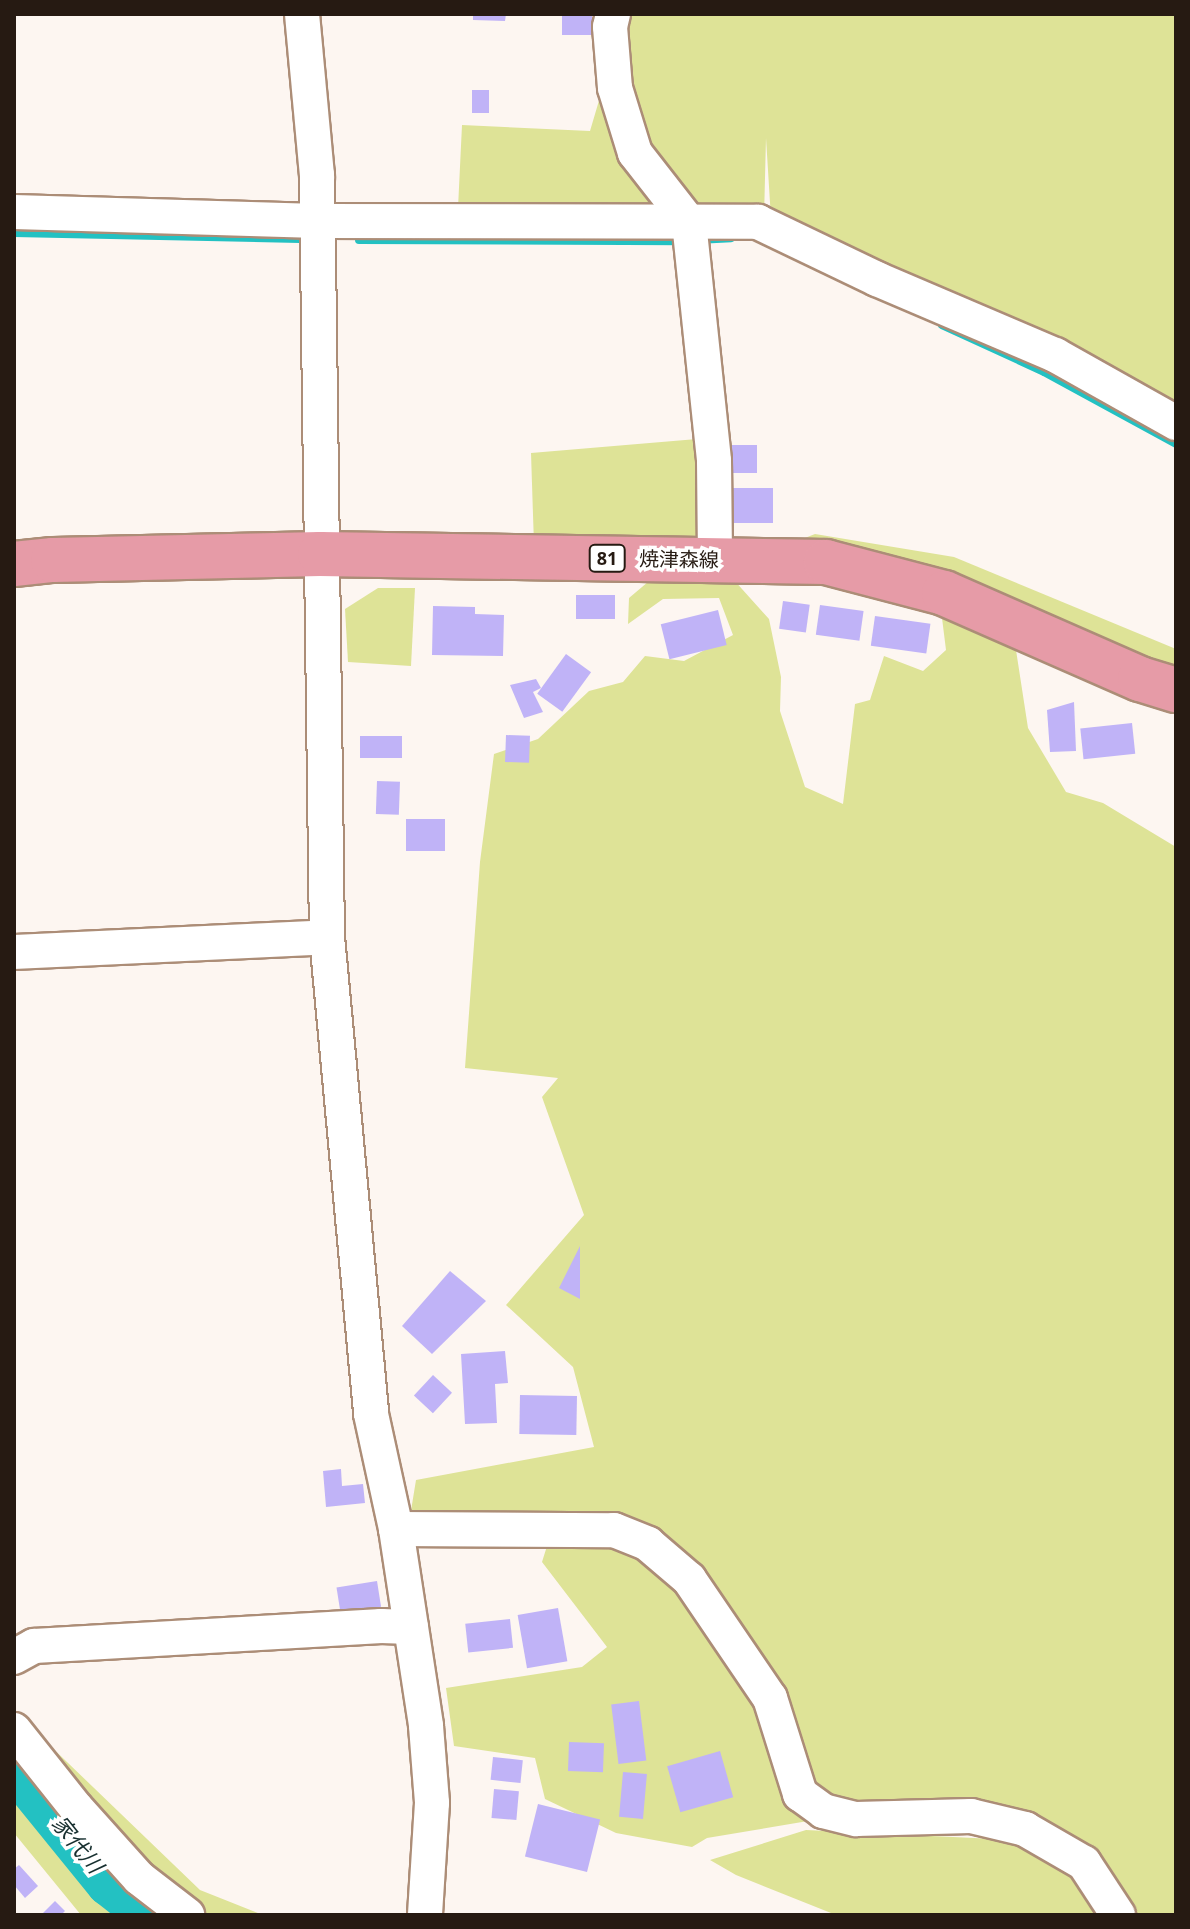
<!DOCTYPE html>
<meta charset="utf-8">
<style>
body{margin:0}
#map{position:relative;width:1190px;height:1929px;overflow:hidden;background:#fdf6f1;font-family:"Open Sans","Noto Sans JP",sans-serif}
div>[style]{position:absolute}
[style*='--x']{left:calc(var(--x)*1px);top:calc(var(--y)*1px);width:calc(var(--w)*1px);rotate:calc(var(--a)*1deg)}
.green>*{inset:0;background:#dee397}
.stream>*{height:8px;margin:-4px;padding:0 4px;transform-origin:4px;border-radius:4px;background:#23c1c2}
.river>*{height:46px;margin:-23px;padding:0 23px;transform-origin:23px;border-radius:23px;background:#23c1c2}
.building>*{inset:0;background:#c0b3f7;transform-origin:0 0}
.roads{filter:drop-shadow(2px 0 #ac8d77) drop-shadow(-2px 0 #ac8d77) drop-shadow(0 2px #ac8d77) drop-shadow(0 -2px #ac8d77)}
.minor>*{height:34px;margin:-17px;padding:0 17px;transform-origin:17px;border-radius:17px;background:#fff}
.major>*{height:44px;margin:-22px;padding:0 22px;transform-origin:22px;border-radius:22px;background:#e69ba7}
span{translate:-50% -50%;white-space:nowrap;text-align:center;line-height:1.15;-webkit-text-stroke:7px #fff;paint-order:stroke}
.shield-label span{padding:2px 6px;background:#fff;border:2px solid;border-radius:6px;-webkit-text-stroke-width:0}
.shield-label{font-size:18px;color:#261a12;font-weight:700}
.street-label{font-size:20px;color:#261a12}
.water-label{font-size:22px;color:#172f2f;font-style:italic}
.frame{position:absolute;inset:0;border:16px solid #261a12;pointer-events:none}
</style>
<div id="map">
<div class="green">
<i style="clip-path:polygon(613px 14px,1176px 14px,1176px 407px,771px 219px,766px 138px,764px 218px,695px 212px,633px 146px)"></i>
<i style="clip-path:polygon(603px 87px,656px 214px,458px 208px,462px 125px,590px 131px)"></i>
<i style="clip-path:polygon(697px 439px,708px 545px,534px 545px,531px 453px)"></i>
<i style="clip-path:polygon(815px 534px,954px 557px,1176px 649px,1176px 675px,787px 545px)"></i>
<i style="clip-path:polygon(655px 576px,733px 579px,769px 619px,781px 677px,780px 711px,805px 787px,843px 804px,855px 704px,870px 700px,884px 656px,923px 671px,946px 650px,942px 618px,984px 625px,1016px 650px,1028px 728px,1066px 792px,1103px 803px,1176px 847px,1176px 1915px,1130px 1915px,1073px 1858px,1095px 1915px,836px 1915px,736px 1875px,710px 1860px,806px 1830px,995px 1839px,1025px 1829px,823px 1811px,787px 1763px,808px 1821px,707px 1838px,692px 1847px,616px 1833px,545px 1799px,535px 1758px,454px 1746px,446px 1688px,582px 1667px,607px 1647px,542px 1562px,552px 1530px,408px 1529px,416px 1480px,594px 1447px,573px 1367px,506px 1305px,584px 1215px,542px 1097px,558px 1078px,465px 1068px,480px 862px,494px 754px,538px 739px,589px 691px,623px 682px,645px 656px,684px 661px,733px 635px,719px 598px,663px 599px,628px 624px,629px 598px)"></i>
<i style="clip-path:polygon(378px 588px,415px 588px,411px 666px,348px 662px,345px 609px)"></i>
<i style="clip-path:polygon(14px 1711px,200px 1890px,263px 1915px,81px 1915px,14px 1833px)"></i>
</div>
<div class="stream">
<i style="--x:14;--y:233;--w:286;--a:1.2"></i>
<i style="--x:359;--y:240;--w:324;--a:0.2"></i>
<i style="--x:697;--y:240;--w:34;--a:-3"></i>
<i style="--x:942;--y:325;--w:112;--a:24.7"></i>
<i style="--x:1044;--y:372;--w:150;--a:28.6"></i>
</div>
<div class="river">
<i style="--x:14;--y:1766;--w:151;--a:50.9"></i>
<i style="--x:109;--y:1883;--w:52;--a:38"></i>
</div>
<div class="building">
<i style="clip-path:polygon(473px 14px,506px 14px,505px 21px,473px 20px)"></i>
<i style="left:562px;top:14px;width:30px;height:21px"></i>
<i style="left:472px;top:90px;width:17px;height:23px"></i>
<i style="left:722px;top:445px;width:35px;height:28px"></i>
<i style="left:728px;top:488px;width:45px;height:35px"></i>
<i style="left:576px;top:595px;width:39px;height:24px"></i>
<i style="left:783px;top:601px;width:27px;height:28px;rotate:8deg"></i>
<i style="left:820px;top:605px;width:44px;height:30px;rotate:8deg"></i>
<i style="clip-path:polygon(433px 606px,475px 607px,475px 614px,504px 615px,503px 656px,432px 655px)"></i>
<i style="left:718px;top:610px;width:36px;height:59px;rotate:76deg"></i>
<i style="left:875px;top:616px;width:56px;height:30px;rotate:8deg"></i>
<i style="left:566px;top:654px;width:31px;height:49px;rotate:36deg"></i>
<i style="clip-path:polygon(536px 679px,541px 688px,533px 692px,543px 712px,524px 718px,510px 685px)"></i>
<i style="clip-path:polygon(1074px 702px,1076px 751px,1050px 752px,1047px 710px)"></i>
<i style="left:1132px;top:723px;width:31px;height:52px;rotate:84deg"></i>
<i style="left:506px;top:735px;width:24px;height:27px;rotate:2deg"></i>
<i style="left:360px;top:736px;width:42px;height:22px"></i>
<i style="left:377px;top:781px;width:23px;height:33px;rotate:2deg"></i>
<i style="left:406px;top:819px;width:39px;height:32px"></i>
<i style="clip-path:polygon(580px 1246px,580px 1299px,559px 1288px)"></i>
<i style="clip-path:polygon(450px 1271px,486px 1301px,432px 1354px,402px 1326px)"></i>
<i style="clip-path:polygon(505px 1351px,508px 1383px,495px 1384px,497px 1423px,465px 1424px,461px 1354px)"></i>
<i style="left:433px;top:1375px;width:26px;height:28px;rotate:43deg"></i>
<i style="left:520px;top:1395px;width:57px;height:39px;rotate:1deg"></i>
<i style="clip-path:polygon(341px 1469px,342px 1486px,363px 1484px,365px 1503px,326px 1507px,323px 1471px)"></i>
<i style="left:377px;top:1581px;width:26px;height:41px;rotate:81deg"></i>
<i style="left:558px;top:1608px;width:54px;height:41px;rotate:80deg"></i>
<i style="left:510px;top:1619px;width:29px;height:45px;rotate:84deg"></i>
<i style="left:639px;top:1701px;width:60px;height:28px;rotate:83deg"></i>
<i style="left:569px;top:1742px;width:35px;height:29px;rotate:2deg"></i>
<i style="left:720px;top:1751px;width:48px;height:55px;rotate:74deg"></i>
<i style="left:493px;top:1757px;width:30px;height:23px;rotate:6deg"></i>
<i style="left:623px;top:1772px;width:24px;height:45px;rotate:5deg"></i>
<i style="left:494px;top:1789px;width:25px;height:29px;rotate:5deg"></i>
<i style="left:538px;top:1804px;width:64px;height:54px;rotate:14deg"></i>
<i style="clip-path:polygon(19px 1865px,38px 1886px,25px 1898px,14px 1885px,14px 1869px)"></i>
<i style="clip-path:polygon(55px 1901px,65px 1911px,61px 1915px,41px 1915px)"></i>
</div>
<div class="roads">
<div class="minor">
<i style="--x:302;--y:14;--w:162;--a:84.7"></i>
<i style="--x:317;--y:175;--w:762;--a:89.25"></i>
<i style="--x:327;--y:937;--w:479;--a:84.7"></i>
<i style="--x:371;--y:1414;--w:118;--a:77.7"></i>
<i style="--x:396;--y:1529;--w:199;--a:81.3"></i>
<i style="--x:426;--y:1726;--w:77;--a:85.5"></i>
<i style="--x:432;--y:1803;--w:112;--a:93.6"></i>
<i style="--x:613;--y:14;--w:13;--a:103"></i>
<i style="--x:610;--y:27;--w:61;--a:85.3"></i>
<i style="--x:615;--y:88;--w:68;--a:72.9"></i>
<i style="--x:635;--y:153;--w:88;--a:52"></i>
<i style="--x:689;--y:222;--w:240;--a:84"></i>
<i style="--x:714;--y:461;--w:98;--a:89.4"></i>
<i style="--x:14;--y:212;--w:304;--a:1.7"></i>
<i style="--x:318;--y:221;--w:440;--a:0.1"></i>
<i style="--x:758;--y:222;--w:132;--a:25.6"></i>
<i style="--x:877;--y:279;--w:194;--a:23.1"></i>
<i style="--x:1055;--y:355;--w:139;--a:29.3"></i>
<i style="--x:14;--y:952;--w:313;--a:-2.7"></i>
<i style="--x:396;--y:1529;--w:218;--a:0.3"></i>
<i style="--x:614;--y:1530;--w:37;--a:22"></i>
<i style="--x:648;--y:1544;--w:54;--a:40.5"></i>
<i style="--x:689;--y:1579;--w:144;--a:55.8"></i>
<i style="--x:770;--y:1698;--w:101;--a:72.6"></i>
<i style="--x:800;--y:1794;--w:29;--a:36"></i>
<i style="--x:823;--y:1811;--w:34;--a:14"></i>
<i style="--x:856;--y:1819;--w:115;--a:-1.5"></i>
<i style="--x:971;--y:1816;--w:56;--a:13.5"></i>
<i style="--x:1025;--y:1829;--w:68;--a:30"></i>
<i style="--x:1084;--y:1863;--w:62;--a:56.8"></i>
<i style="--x:14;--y:1657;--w:23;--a:-29"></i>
<i style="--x:34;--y:1646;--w:348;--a:-3.3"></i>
<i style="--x:381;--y:1626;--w:30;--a:2"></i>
<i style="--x:14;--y:1730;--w:100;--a:51.5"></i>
<i style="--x:76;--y:1808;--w:94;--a:48"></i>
<i style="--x:139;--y:1878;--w:61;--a:37.6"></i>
</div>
<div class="major">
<i style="--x:14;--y:564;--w:39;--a:-6"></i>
<i style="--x:53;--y:560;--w:267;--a:-1.3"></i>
<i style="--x:320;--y:554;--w:506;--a:0.91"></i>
<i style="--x:826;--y:562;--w:122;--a:14.7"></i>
<i style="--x:944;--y:593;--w:214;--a:23.7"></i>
<i style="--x:1140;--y:679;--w:38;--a:17"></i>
</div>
</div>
<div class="shield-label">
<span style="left:607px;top:558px">81</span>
</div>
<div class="street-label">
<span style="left:679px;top:559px;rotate:1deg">焼津森線</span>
</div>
<div class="water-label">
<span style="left:78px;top:1844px;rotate:51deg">家代川</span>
</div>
<div class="frame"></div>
</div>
